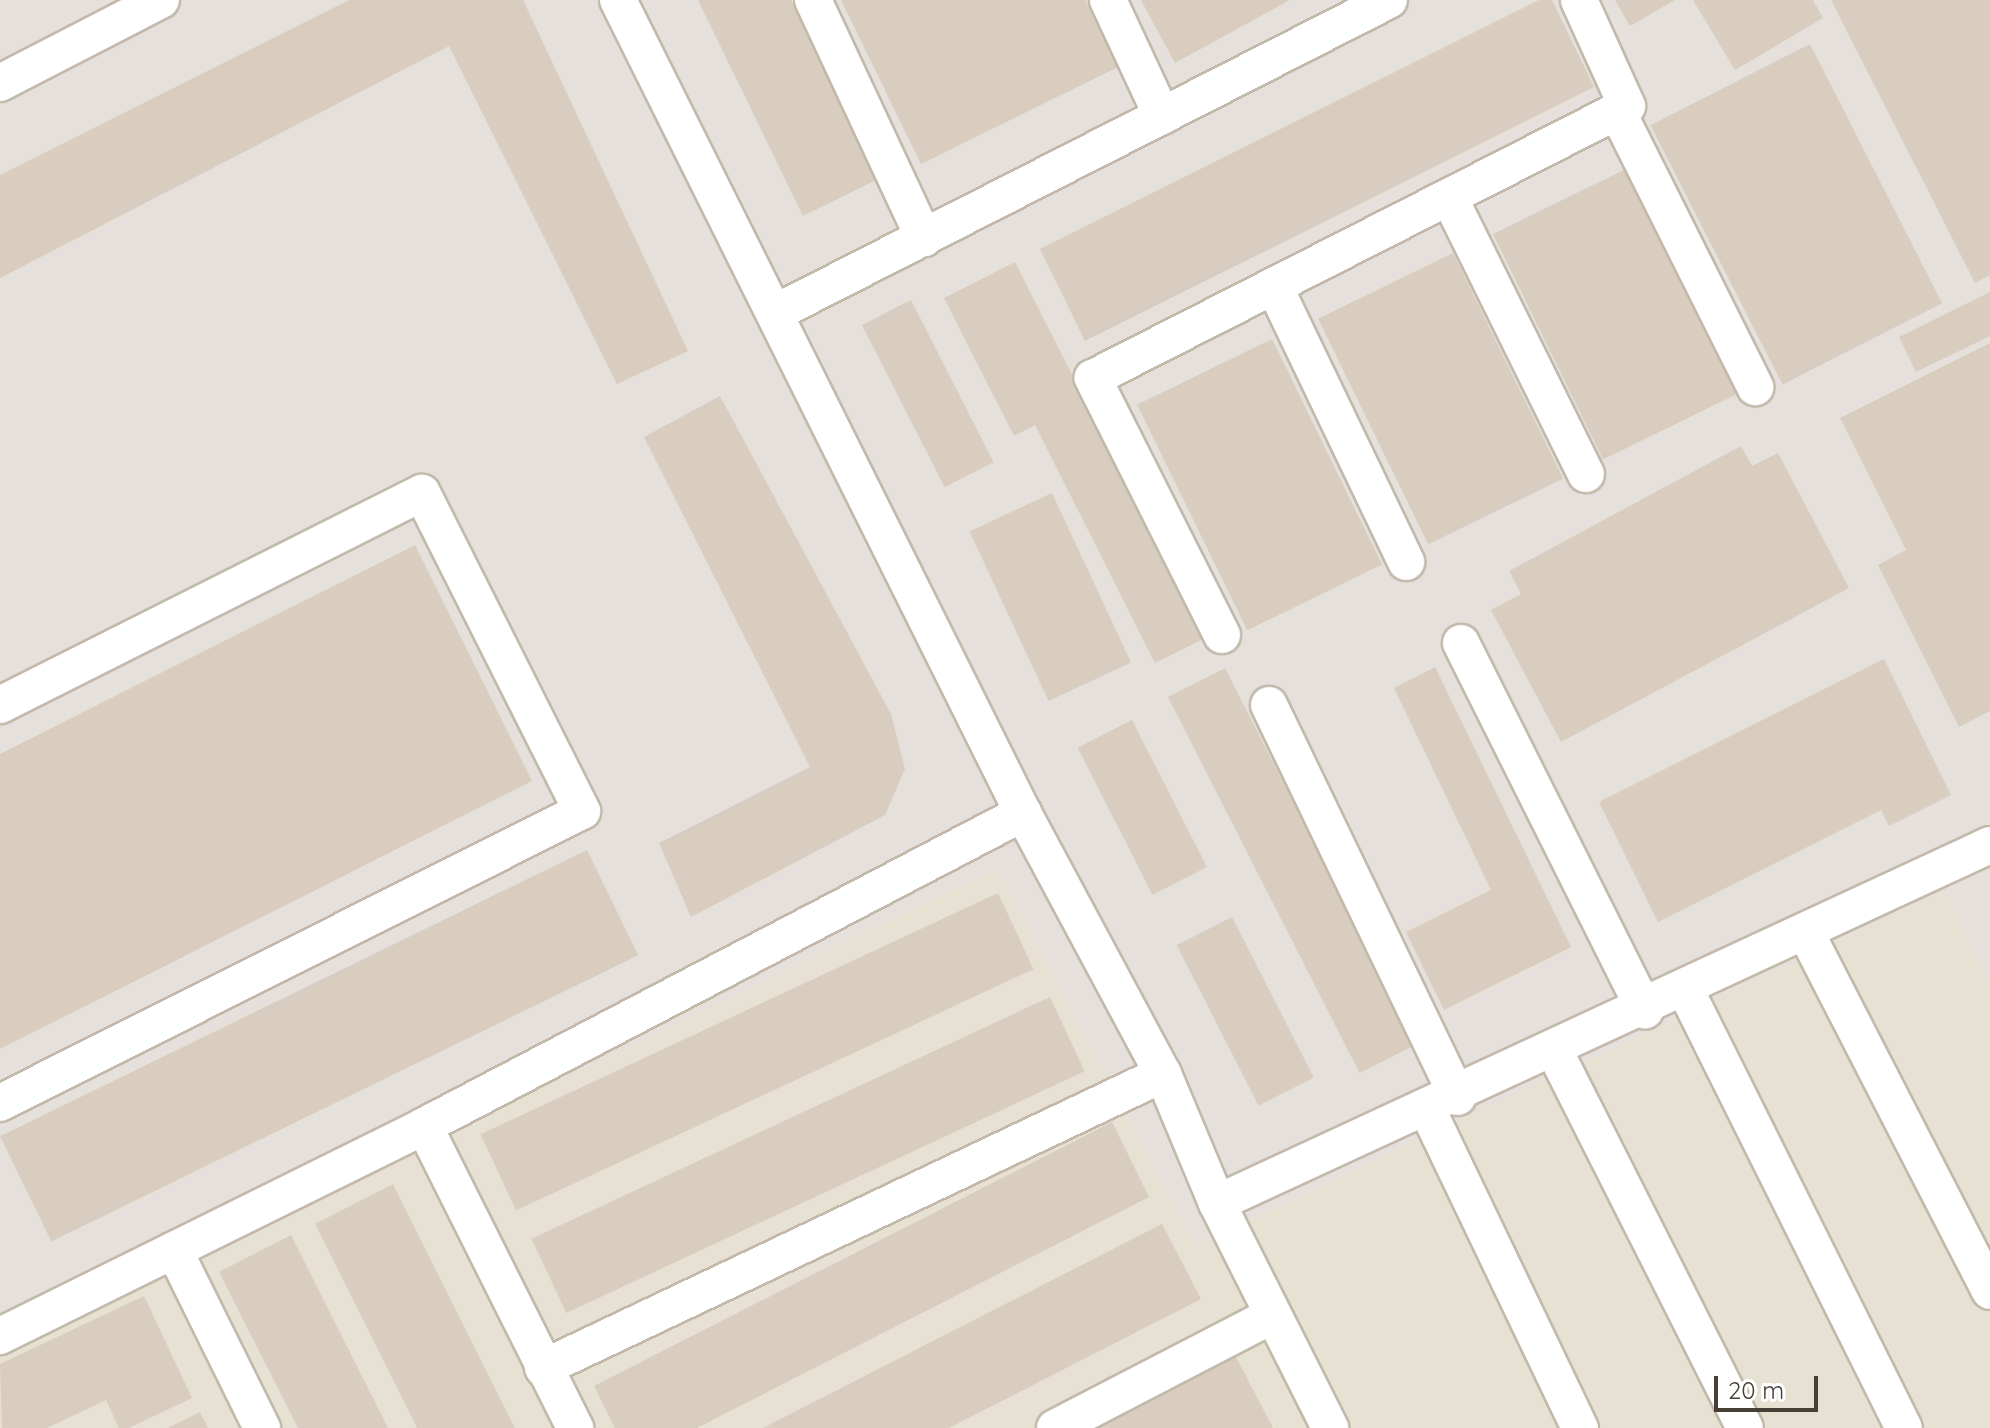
<!DOCTYPE html>
<style>
body{margin:0}
#map{position:relative;width:1990px;height:1428px;overflow:hidden;background:#f3efe6;font-family:Quicksand,sans-serif}
div>[style]{position:absolute}
[style*='--x']{left:calc(var(--x)*1px);top:calc(var(--y)*1px);width:calc(var(--w)*1px);rotate:calc(var(--a)*1deg)}
.residential>*{inset:0;background:#e7e1d4}
.industrial>*{inset:0;background:#e5e0db}
.building>*{inset:0;background:#d8cdbe;transform-origin:0 0}
.roads{filter:drop-shadow(2px 0 #c2b9ab) drop-shadow(-2px 0 #c2b9ab) drop-shadow(0 2px #c2b9ab) drop-shadow(0 -2px #c2b9ab)}
.minor>*{height:36px;margin:-18px;padding:0 18px;transform-origin:18px;border-radius:18px;background:#fff}
span{translate:-50% -50%;white-space:nowrap;text-align:center;line-height:1.15;-webkit-text-stroke:6px #fff;paint-order:stroke}
.scale{position:absolute;left:1714px;top:1376px;width:104px;height:36px;box-sizing:border-box;border:4px solid #463f35;border-top:0;padding-left:10px;font-size:24px;line-height:28px;white-space:nowrap;color:#463f35;-webkit-text-stroke:6px #fff;paint-order:stroke}
</style>
<div id="map">
<div class="residential">
<i style="clip-path:polygon(997px 867px,1195px 1246px,1946px 889px,1990px 987px,1990px 1428px,0 1428px,0 1351px)"></i>
</div>
<div class="industrial">
<i style="clip-path:polygon(0 0,1990px 0,1990px 987px,1945px 890px,1195px 1246px,997px 868px,0 1351px)"></i>
</div>
<div class="building">
<i style="clip-path:polygon(349px 0,523px 0,688px 351px,617px 384px,449px 46px,0 278px,0 175px)"></i>
<i style="clip-path:polygon(698px 0,791px 0,878px 179px,803px 216px)"></i>
<i style="clip-path:polygon(841px 0,1085px 0,1118px 67px,921px 164px)"></i>
<i style="clip-path:polygon(1141px 0,1290px 0,1175px 63px)"></i>
<i style="clip-path:polygon(1539px 0,1552px 0,1594px 87px,1085px 341px,1040px 249px)"></i>
<i style="clip-path:polygon(1615px 0,1675px 0,1630px 26px)"></i>
<i style="clip-path:polygon(1693px 0,1813px 0,1823px 18px,1735px 70px)"></i>
<i style="clip-path:polygon(1831px 0,1990px 0,1990px 275px,1975px 283px)"></i>
<i style="left:1810px;top:44px;width:291px;height:179px;rotate:63deg"></i>
<i style="left:1626px;top:169px;width:251px;height:148px;rotate:64deg"></i>
<i style="left:1453px;top:253px;width:251px;height:150px;rotate:64deg"></i>
<i style="clip-path:polygon(1015px 262px,1205px 638px,1155px 663px,1035px 425px,1014px 436px,944px 298px)"></i>
<i style="clip-path:polygon(1990px 292px,1990px 336px,1916px 372px,1899px 337px)"></i>
<i style="left:911px;top:300px;width:182px;height:55px;rotate:63deg"></i>
<i style="left:1272px;top:339px;width:251px;height:150px;rotate:64deg"></i>
<i style="clip-path:polygon(1990px 343px,1990px 711px,1959px 727px,1878px 565px,1906px 550px,1840px 418px)"></i>
<i style="clip-path:polygon(720px 396px,891px 714px,905px 769px,885px 815px,691px 917px,659px 843px,810px 767px,644px 437px)"></i>
<i style="clip-path:polygon(1741px 446px,1752px 466px,1778px 453px,1849px 588px,1561px 742px,1491px 610px,1521px 594px,1509px 571px)"></i>
<i style="left:1052px;top:493px;width:187px;height:91px;rotate:65deg"></i>
<i style="clip-path:polygon(415px 545px,532px 781px,0 1049px,0 754px)"></i>
<i style="clip-path:polygon(1884px 659px,1951px 795px,1889px 826px,1881px 810px,1658px 922px,1599px 802px)"></i>
<i style="clip-path:polygon(1435px 667px,1571px 947px,1444px 1010px,1406px 932px,1491px 890px,1394px 688px)"></i>
<i style="left:1225px;top:668px;width:422px;height:64px;rotate:63deg"></i>
<i style="left:1132px;top:720px;width:165px;height:61px;rotate:63deg"></i>
<i style="left:587px;top:850px;width:117px;height:653px;rotate:64deg"></i>
<i style="left:998px;top:893px;width:84px;height:571px;rotate:65deg"></i>
<i style="left:1232px;top:917px;width:180px;height:62px;rotate:63deg"></i>
<i style="left:1050px;top:997px;width:82px;height:572px;rotate:65deg"></i>
<i style="clip-path:polygon(1112px 1122px,1149px 1197px,697px 1428px,615px 1428px,594px 1386px)"></i>
<i style="clip-path:polygon(393px 1184px,515px 1428px,417px 1428px,315px 1224px)"></i>
<i style="clip-path:polygon(1162px 1224px,1201px 1299px,949px 1428px,763px 1428px)"></i>
<i style="clip-path:polygon(291px 1235px,388px 1428px,298px 1428px,219px 1272px)"></i>
<i style="clip-path:polygon(144px 1296px,192px 1398px,129px 1428px,119px 1428px,106px 1400px,47px 1428px,2px 1428px,0 1364px)"></i>
<i style="clip-path:polygon(1234px 1353px,1273px 1428px,1087px 1428px)"></i>
<i style="clip-path:polygon(200px 1412px,208px 1428px,168px 1428px)"></i>
</div>
<div class="roads">
<div class="minor">
<i style="--x:618;--y:0;--w:908;--a:63.52"></i>
<i style="--x:1023;--y:813;--w:296;--a:61.8"></i>
<i style="--x:1163;--y:1074;--w:140;--a:67.3"></i>
<i style="--x:1217;--y:1203;--w:252;--a:63.3"></i>
<i style="--x:813;--y:0;--w:263;--a:65"></i>
<i style="--x:1108;--y:0;--w:128;--a:65"></i>
<i style="--x:0;--y:83;--w:181;--a:-27.3"></i>
<i style="--x:1617;--y:111;--w:309;--a:63.4"></i>
<i style="--x:1449;--y:197;--w:309;--a:63.7"></i>
<i style="--x:1274;--y:286;--w:306;--a:64.4"></i>
<i style="--x:775;--y:313;--w:689;--a:-27.01"></i>
<i style="--x:1222;--y:635;--w:288;--a:-116.7"></i>
<i style="--x:1093;--y:378;--w:599;--a:-26.99"></i>
<i style="--x:1627;--y:106;--w:116;--a:-114.4"></i>
<i style="--x:1461;--y:643;--w:411;--a:63.4"></i>
<i style="--x:0;--y:705;--w:472;--a:-26.7"></i>
<i style="--x:422;--y:493;--w:356;--a:63.3"></i>
<i style="--x:582;--y:811;--w:651;--a:153.36"></i>
<i style="--x:1269;--y:705;--w:435;--a:64.3"></i>
<i style="--x:1807;--y:935;--w:400;--a:62.8"></i>
<i style="--x:1686;--y:991;--w:488;--a:63.5"></i>
<i style="--x:1555;--y:1052;--w:421;--a:63.2"></i>
<i style="--x:1428;--y:1111;--w:352;--a:64.4"></i>
<i style="--x:424;--y:1126;--w:338;--a:63.4"></i>
<i style="--x:1217;--y:1203;--w:852;--a:-24.85"></i>
<i style="--x:174;--y:1250;--w:199;--a:63.7"></i>
<i style="--x:0;--y:1336;--w:473;--a:-26.3"></i>
<i style="--x:424;--y:1126;--w:676;--a:-27.59"></i>
<i style="--x:543;--y:1368;--w:686;--a:-25.37"></i>
<i style="--x:1055;--y:1428;--w:243;--a:-27.4"></i>
</div>
</div>
<div class="scale">20 m</div>
</div>
